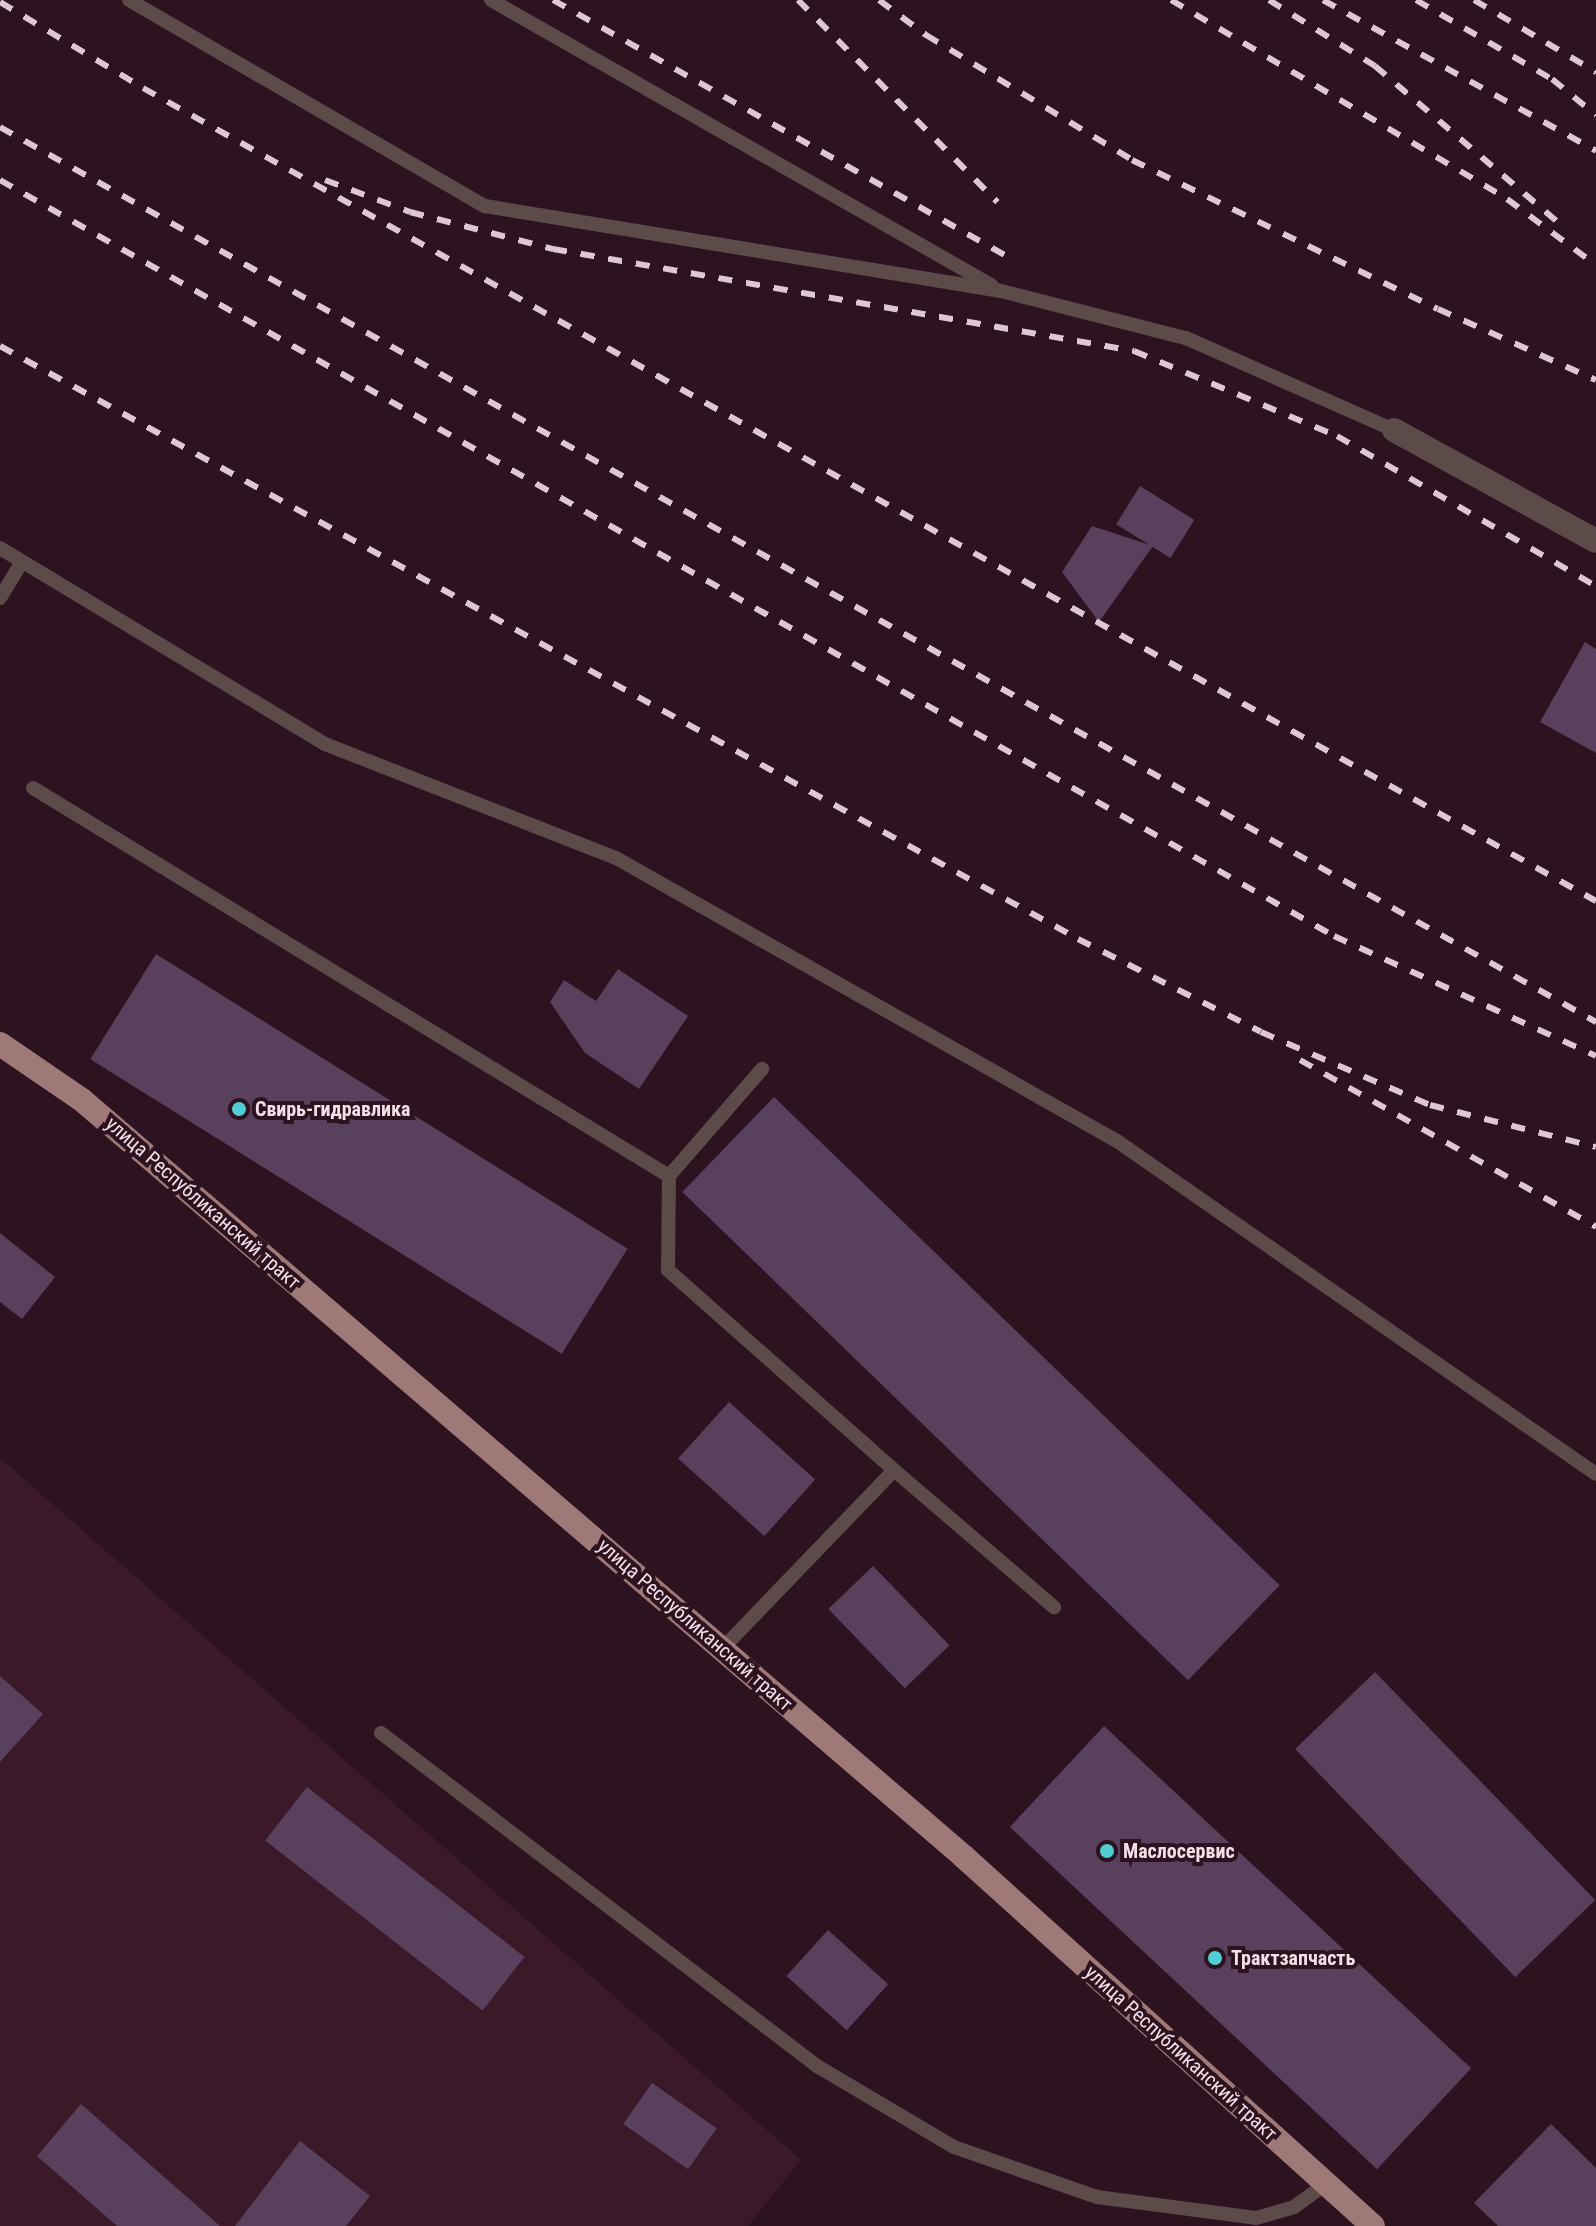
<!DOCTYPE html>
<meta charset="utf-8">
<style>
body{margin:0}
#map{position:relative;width:1596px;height:2226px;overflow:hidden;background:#2d121f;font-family:"Roboto Condensed",sans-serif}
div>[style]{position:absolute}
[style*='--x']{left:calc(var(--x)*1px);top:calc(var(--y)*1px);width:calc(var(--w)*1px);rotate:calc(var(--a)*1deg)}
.built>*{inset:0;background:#3b1929}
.building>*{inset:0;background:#59405d;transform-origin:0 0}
.lane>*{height:14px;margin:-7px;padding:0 7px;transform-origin:7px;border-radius:7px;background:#5d4b4a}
.street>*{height:24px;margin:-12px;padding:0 12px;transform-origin:12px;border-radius:12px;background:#5d4b4a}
.primary>*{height:24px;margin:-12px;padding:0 12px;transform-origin:12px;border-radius:12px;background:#9e7977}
.rail>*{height:6px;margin-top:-3px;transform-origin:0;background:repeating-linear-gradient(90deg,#ddc8d1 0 14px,transparent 0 28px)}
.dots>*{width:22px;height:22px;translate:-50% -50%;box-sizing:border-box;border:4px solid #2d121f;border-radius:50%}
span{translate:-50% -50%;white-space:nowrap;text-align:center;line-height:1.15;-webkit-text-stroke:8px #2d121f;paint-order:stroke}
.poi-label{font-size:20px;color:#f4e0e8;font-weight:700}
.left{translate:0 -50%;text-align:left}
.street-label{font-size:20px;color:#f4e0e8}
</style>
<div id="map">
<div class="built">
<i style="clip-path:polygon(0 1458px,801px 2160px,748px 2226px,0 2226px)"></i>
</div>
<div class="building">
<i style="left:1140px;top:486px;width:64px;height:45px;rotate:32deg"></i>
<i style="clip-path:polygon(1092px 526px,1153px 546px,1099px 622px,1062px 572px)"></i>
<i style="clip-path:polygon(1585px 642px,1596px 649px,1596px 753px,1540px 722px)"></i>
<i style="left:156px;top:954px;width:556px;height:124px;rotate:32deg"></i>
<i style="clip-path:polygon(618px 969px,688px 1016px,639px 1089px,585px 1053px,550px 1002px,564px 980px,596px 1001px)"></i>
<i style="left:774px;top:1097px;width:703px;height:132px;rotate:44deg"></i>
<i style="clip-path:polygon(0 1233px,55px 1277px,22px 1319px,0 1302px)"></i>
<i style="left:729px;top:1402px;width:116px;height:76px;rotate:42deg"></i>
<i style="left:873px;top:1566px;width:110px;height:62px;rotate:46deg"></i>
<i style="left:1375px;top:1672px;width:317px;height:111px;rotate:46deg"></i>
<i style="clip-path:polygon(0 1676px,43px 1714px,0 1762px)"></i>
<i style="left:1104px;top:1726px;width:502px;height:138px;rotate:43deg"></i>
<i style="left:307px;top:1787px;width:276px;height:68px;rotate:38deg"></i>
<i style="left:828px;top:1930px;width:81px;height:62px;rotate:42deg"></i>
<i style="left:652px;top:2083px;width:79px;height:50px;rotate:35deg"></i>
<i style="clip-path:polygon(81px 2104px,220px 2226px,117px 2226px,37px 2156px)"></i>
<i style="clip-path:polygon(1551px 2124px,1596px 2168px,1596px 2226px,1498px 2226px,1474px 2203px)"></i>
<i style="clip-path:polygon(300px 2141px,370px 2196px,346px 2226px,235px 2226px)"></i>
</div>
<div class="lane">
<i style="--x:129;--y:0;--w:411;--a:30.1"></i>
<i style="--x:485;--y:206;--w:523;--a:9.35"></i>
<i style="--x:1001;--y:291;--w:191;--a:14.3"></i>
<i style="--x:1186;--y:338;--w:227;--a:23.9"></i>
<i style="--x:491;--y:0;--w:576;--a:29.68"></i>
<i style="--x:0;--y:548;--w:380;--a:31.1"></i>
<i style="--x:325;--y:744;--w:313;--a:21.4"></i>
<i style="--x:616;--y:858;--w:575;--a:29.46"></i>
<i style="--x:1117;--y:1141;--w:583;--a:34.81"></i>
<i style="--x:0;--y:598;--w:42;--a:-58.6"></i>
<i style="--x:33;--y:788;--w:745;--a:31.39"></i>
<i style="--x:894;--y:1470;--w:211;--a:40.6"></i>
<i style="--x:722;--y:1649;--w:248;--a:-46.1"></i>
<i style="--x:894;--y:1470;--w:302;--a:-138.5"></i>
<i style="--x:668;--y:1270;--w:94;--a:-89.4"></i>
<i style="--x:669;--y:1176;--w:142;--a:-49"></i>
<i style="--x:381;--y:1733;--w:549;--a:37.37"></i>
<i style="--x:817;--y:2066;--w:159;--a:30.6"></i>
<i style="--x:954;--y:2147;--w:151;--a:19.3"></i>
<i style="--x:1097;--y:2197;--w:160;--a:7.5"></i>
<i style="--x:1256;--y:2218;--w:40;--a:-16"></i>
<i style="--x:1294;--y:2207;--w:39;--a:-36"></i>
</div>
<div class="street">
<i style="--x:1394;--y:430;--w:230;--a:28.8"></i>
</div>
<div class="primary">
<i style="--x:0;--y:1044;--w:99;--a:34.3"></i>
<i style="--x:82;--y:1100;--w:1161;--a:40.63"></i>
<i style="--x:963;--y:1856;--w:552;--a:42.06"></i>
</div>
<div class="rail">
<i style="--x:553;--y:0;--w:525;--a:29.45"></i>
<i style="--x:798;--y:0;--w:284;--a:45.4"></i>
<i style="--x:879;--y:0;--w:59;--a:36.7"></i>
<i style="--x:926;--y:35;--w:241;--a:31.2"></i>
<i style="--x:1132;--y:160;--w:340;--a:26"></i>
<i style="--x:1438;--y:309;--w:173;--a:24.2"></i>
<i style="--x:1171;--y:0;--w:391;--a:30.6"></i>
<i style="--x:1507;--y:199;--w:111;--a:36.6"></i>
<i style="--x:1269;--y:0;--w:125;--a:31.9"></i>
<i style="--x:1375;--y:66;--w:251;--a:40.5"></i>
<i style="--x:1323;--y:0;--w:312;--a:28.9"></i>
<i style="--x:1416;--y:0;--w:157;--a:30.2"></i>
<i style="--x:1552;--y:79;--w:57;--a:39.3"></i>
<i style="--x:1474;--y:0;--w:142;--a:30.5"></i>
<i style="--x:0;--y:2;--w:167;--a:31"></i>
<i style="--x:143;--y:88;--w:1665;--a:29.23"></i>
<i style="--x:0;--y:127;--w:1830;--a:29.28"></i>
<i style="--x:0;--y:180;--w:1533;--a:29.54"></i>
<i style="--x:1334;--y:936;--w:288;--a:24.6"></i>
<i style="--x:325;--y:180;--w:91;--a:20.6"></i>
<i style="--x:410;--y:212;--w:148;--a:14.5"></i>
<i style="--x:553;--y:249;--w:590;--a:9.96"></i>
<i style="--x:1134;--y:351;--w:220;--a:22.7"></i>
<i style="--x:1337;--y:436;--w:299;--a:30.1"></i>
<i style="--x:0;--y:346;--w:1230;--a:28.81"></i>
<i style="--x:1078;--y:939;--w:205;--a:26.9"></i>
<i style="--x:1261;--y:1032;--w:184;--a:23.4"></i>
<i style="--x:1430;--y:1105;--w:171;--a:14.2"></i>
<i style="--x:1300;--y:1060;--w:340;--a:29.4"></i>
</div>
<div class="dots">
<i style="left:239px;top:1109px;background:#52ccd5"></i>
<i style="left:1107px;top:1851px;background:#52ccd5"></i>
<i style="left:1215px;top:1958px;background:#52ccd5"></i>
</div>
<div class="poi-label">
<span class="left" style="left:255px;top:1109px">Свирь-гидравлика</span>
<span class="left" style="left:1123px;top:1851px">Маслосервис</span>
<span class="left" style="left:1231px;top:1958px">Трактзапчасть</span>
</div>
<div class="street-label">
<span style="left:203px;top:1203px;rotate:41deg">улица Республиканский тракт</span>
<span style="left:695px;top:1625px;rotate:41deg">улица Республиканский тракт</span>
<span style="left:1181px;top:2053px;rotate:42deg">улица Республиканский тракт</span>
</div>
</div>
